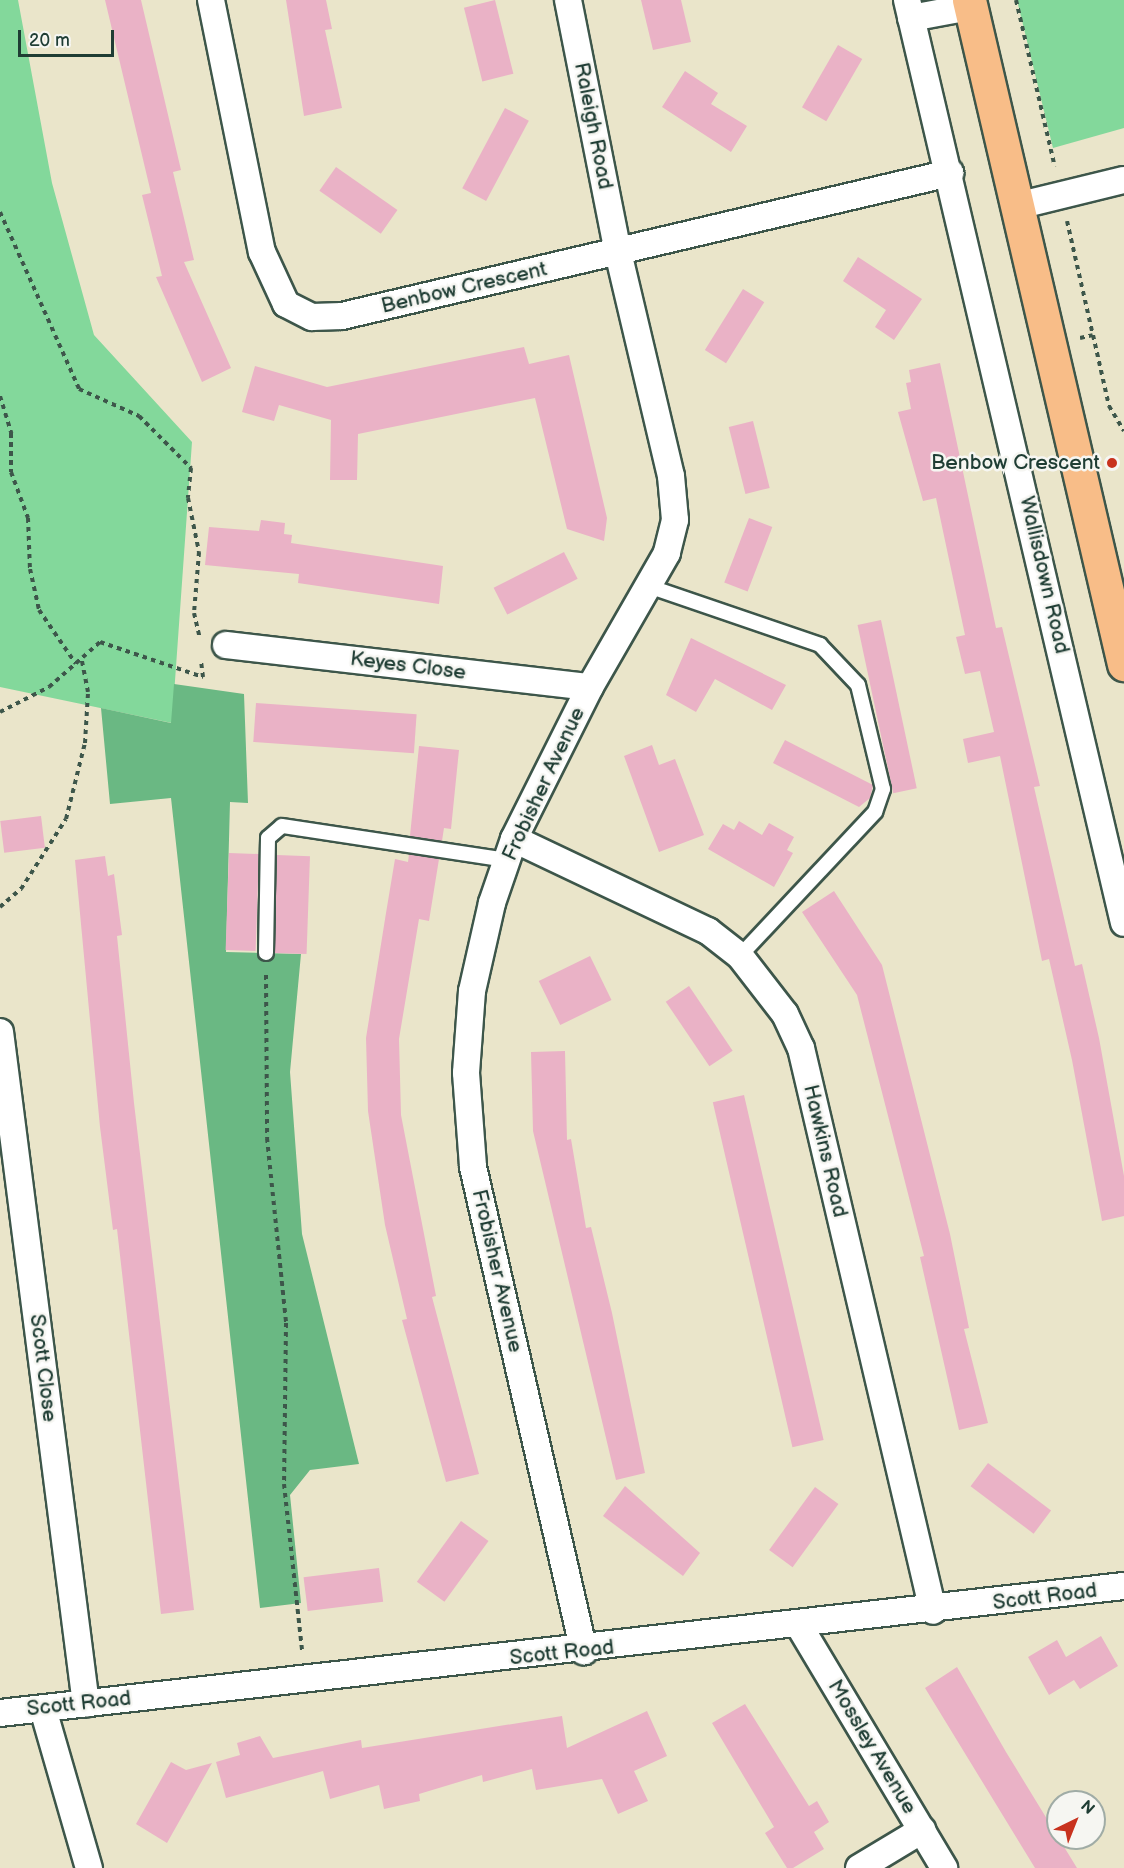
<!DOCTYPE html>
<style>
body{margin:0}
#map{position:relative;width:1124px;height:1868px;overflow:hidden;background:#eae5ca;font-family:"Balsamiq Sans",sans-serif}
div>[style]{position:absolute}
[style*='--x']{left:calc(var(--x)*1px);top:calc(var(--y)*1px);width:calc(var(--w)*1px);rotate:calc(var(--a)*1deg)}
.green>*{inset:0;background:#83d89b}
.forest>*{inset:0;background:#6ab883}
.building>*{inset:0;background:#eab2c6;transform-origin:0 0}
.path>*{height:4px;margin-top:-2px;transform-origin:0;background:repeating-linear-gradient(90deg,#3d564a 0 4.5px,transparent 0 9px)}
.roads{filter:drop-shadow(2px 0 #3d564a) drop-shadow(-2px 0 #3d564a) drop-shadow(0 2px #3d564a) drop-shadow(0 -2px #3d564a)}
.lane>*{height:14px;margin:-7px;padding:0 7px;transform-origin:7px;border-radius:7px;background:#fff}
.street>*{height:26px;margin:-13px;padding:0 13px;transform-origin:13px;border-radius:13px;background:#fff}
.primary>*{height:33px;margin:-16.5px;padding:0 16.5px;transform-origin:16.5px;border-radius:16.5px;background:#f8bd88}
.dots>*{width:16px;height:16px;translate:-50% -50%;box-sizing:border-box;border:3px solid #f6f6f2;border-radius:50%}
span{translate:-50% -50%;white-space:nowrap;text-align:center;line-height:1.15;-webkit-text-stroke:5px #f6f6f2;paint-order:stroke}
.street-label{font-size:21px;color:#1f3d34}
.poi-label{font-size:21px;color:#1f3d34}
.right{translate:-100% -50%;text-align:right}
.north{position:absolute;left:1046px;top:1790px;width:60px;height:60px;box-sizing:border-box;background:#f6f6f2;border:2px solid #a0aca6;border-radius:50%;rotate:43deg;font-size:16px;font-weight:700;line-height:24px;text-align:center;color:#1f3d34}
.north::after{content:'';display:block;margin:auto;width:21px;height:27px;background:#c8321e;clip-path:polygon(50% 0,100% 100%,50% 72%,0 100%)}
.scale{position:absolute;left:18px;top:30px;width:96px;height:27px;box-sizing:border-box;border:3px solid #1f3d34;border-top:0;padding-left:8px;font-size:18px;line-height:21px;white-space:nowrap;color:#1f3d34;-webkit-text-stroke:4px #f6f6f2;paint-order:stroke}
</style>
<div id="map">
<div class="green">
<i style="clip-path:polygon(0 0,18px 0,52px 183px,94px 335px,192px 442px,172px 723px,0 687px)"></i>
<i style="clip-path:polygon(1017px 0,1124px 0,1124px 128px,1053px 148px)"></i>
</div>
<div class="forest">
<i style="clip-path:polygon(174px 684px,244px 694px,248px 803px,230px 802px,226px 952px,301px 954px,290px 1072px,302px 1234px,359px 1464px,310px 1470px,290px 1495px,301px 1603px,260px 1608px,171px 798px,110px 804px,101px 708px,171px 723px)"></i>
</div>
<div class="building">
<i style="clip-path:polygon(105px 0,141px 0,181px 170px,173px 172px,194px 260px,184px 262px,231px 368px,202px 382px,156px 277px,162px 276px,142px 195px,151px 193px)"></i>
<i style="clip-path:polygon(286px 0,326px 0,332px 29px,325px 30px,342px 108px,304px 116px)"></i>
<i style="left:495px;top:0;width:76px;height:32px;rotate:76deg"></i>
<i style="clip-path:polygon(641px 0,681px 0,691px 42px,653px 50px)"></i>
<i style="left:838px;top:45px;width:28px;height:72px;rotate:30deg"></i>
<i style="clip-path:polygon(685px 71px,718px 93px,711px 104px,747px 126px,731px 152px,662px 107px)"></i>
<i style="left:505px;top:108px;width:27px;height:91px;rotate:28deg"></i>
<i style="left:336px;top:167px;width:75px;height:29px;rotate:35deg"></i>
<i style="clip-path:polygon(858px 257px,922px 299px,894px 340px,875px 327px,886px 310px,843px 281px)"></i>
<i style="left:743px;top:289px;width:25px;height:72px;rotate:32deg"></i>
<i style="clip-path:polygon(524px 347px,529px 364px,569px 355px,607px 518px,604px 541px,567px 529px,535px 398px,358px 434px,357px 480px,330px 480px,331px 420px,279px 405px,274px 421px,242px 412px,255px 366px,327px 387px)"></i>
<i style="clip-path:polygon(940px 363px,996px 628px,1002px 627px,1040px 786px,1034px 787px,1075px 966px,1082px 964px,1099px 1038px,1124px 1176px,1124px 1216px,1102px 1221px,1072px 1060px,1049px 959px,1042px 961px,1000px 756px,968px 763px,963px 739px,994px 732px,980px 671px,965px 674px,956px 637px,965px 635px,936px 498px,923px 501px,898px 412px,911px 409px,906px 383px,911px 382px,909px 370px)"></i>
<i style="left:753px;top:421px;width:69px;height:25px;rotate:76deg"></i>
<i style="left:749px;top:518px;width:25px;height:69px;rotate:21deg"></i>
<i style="clip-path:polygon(261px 520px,285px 523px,284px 534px,292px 535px,291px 543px,443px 566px,439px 604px,298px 583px,299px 574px,205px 565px,209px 527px,259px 531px)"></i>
<i style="left:564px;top:552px;width:30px;height:79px;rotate:63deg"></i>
<i style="left:881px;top:620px;width:172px;height:24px;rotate:78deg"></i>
<i style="clip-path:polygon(691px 638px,786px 685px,772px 710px,715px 679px,696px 712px,666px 695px)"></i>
<i style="left:256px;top:703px;width:161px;height:39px;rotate:4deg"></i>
<i style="clip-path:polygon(785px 740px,873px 785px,870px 798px,859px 807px,773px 763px)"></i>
<i style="clip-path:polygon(652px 745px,659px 765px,675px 759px,704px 835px,659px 852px,624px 756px)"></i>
<i style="clip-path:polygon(419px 746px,459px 750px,451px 829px,444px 828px,442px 841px,410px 836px)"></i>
<i style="left:41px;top:816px;width:32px;height:41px;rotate:83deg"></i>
<i style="clip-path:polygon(739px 821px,762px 835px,769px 823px,794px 837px,787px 850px,793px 853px,774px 887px,708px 849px,723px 824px,734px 830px)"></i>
<i style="left:229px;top:853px;width:30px;height:97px;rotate:2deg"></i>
<i style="clip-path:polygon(409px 854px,439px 859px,429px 921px,419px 919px,399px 1039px,401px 1115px,436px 1296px,432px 1297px,479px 1474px,446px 1482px,402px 1320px,407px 1319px,385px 1225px,368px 1111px,366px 1038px,386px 913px,395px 859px,408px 862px)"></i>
<i style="left:277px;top:855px;width:33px;height:98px;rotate:2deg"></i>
<i style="clip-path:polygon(105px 856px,108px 876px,114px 874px,122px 935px,117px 936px,134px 1103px,194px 1610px,161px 1614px,117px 1229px,113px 1230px,100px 1127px,75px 860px)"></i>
<i style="clip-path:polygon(834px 891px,882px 965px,950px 1234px,969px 1328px,964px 1329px,988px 1423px,959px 1430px,920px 1257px,924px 1256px,857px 995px,802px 912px)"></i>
<i style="left:590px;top:956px;width:49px;height:57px;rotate:64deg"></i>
<i style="left:689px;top:986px;width:78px;height:28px;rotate:56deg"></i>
<i style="clip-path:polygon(565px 1051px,567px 1140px,571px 1139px,586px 1228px,591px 1227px,612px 1313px,645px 1473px,616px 1480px,533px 1131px,531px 1052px)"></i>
<i style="left:744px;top:1095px;width:354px;height:32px;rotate:77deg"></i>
<i style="left:988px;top:1463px;width:79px;height:29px;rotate:37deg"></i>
<i style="clip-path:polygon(625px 1486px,700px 1553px,683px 1576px,603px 1516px)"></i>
<i style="left:815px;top:1487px;width:29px;height:78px;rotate:36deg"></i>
<i style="left:461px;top:1521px;width:34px;height:75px;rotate:36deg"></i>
<i style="left:379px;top:1568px;width:34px;height:76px;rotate:83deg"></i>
<i style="clip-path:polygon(1101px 1636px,1118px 1666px,1080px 1689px,1074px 1680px,1049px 1695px,1028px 1657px,1057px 1640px,1066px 1657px)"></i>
<i style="clip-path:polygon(957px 1667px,1006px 1752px,1077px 1868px,1035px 1868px,925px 1688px)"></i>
<i style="clip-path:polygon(745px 1704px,809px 1806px,817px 1801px,829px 1822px,814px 1832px,824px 1849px,793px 1868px,787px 1868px,765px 1833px,774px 1827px,712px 1723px)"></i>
<i style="clip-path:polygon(647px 1711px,667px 1756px,634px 1771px,648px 1801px,618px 1814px,602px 1779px,536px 1790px,532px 1769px,483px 1782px,482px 1775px,419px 1794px,420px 1801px,384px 1809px,379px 1785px,330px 1799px,323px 1771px,226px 1798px,216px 1762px,240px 1755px,237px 1743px,260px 1736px,273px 1758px,361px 1740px,362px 1748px,562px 1716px,567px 1748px)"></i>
<i style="clip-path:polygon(171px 1762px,186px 1770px,212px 1763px,167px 1843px,136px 1824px)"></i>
</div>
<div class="path">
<i style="--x:1016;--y:0;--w:171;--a:76.9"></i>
<i style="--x:0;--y:212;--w:194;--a:65.9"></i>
<i style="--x:79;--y:389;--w:66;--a:24.2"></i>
<i style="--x:139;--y:416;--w:74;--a:45"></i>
<i style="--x:191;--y:468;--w:30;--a:96"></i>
<i style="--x:188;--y:498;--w:55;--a:78.5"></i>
<i style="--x:199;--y:552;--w:61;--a:94.7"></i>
<i style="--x:194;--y:613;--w:23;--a:77"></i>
<i style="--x:1067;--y:221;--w:117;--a:77.2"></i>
<i style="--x:1080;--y:338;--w:13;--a:-13"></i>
<i style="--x:1093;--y:335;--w:73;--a:77.3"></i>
<i style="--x:1109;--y:406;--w:29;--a:59"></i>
<i style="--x:0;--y:396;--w:39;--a:73"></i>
<i style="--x:11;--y:433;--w:39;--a:90"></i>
<i style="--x:11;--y:472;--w:49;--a:69.7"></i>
<i style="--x:28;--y:518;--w:51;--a:87.8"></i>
<i style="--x:30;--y:569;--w:42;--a:77.6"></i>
<i style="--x:39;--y:610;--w:65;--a:55.6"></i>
<i style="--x:0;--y:712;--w:55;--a:-27"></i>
<i style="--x:49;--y:687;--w:68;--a:-41.4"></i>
<i style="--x:100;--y:642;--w:109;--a:18.8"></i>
<i style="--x:203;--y:677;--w:17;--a:-97"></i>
<i style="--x:0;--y:907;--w:28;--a:-41"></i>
<i style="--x:21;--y:889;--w:83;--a:-57.3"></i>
<i style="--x:66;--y:819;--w:78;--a:-76"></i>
<i style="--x:85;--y:743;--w:51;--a:-86.6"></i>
<i style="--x:88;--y:692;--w:33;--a:-101"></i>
<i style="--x:266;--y:975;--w:163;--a:89.6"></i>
<i style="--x:267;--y:1138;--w:186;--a:84.1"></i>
<i style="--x:286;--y:1323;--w:161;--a:90.7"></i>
<i style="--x:284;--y:1484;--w:167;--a:83.8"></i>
</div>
<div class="roads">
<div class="lane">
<i style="--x:648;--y:586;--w:182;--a:18.9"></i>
<i style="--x:820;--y:645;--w:55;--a:46.5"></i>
<i style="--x:858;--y:685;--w:107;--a:76.5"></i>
<i style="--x:883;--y:789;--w:24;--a:109"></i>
<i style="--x:875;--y:812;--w:197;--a:133.2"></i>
<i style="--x:266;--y:953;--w:115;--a:-89"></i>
<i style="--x:268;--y:838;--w:18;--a:-41"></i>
<i style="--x:282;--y:826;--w:227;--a:8.6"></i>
</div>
<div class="street">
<i style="--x:211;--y:0;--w:257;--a:78.6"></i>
<i style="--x:262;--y:252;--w:57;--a:65.2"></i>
<i style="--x:286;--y:304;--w:29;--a:27"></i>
<i style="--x:312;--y:317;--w:30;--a:-2"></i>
<i style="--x:342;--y:316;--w:625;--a:-13.24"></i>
<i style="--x:568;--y:0;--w:257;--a:78.8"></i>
<i style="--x:618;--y:252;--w:230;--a:76.7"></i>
<i style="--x:671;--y:476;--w:44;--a:84.8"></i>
<i style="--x:675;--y:520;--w:34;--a:104"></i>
<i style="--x:667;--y:553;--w:155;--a:119.9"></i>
<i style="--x:590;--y:687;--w:170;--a:116.6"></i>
<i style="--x:514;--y:839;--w:68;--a:109"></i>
<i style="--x:492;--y:903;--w:90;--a:102.8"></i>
<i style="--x:472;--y:991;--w:82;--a:94.2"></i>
<i style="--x:466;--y:1073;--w:94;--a:85.7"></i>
<i style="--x:473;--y:1167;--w:497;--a:77.1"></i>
<i style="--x:907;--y:0;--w:948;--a:76.77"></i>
<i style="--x:911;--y:18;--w:60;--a:-10.6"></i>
<i style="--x:1017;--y:206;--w:110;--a:-13.7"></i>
<i style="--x:226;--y:645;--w:366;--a:6.6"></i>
<i style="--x:514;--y:839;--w:215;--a:25.4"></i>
<i style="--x:708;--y:931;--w:41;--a:38"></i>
<i style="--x:740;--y:956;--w:73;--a:52.2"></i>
<i style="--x:785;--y:1014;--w:38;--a:65"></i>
<i style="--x:801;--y:1048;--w:578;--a:76.8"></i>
<i style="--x:0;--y:1032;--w:677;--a:82.71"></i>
<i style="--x:800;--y:1627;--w:281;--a:59.1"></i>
<i style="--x:43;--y:1709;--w:166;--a:73.9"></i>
<i style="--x:0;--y:1713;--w:1131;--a:-6.45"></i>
<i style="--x:859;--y:1868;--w:74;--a:-31.1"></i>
</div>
<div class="primary">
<i style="--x:969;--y:0;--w:682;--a:76.86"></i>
</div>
</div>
<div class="dots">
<i style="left:1112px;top:463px;background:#c8321e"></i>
</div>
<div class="street-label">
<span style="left:593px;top:126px;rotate:79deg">Raleigh Road</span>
<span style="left:464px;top:288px;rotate:-13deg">Benbow Crescent</span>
<span style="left:1044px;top:575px;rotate:77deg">Wallisdown Road</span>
<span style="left:408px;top:666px;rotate:7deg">Keyes Close</span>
<span style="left:544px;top:784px;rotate:-65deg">Frobisher Avenue</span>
<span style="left:825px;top:1151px;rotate:77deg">Hawkins Road</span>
<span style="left:497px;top:1271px;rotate:77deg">Frobisher Avenue</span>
<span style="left:43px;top:1368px;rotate:83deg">Scott Close</span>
<span style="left:1045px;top:1597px;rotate:-7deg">Scott Road</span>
<span style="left:562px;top:1653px;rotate:-6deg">Scott Road</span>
<span style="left:79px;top:1704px;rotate:-6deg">Scott Road</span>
<span style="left:872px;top:1747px;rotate:59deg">Mossley Avenue</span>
</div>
<div class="poi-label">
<span class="right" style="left:1100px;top:463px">Benbow Crescent</span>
</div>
<div class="north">N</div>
<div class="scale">20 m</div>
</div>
